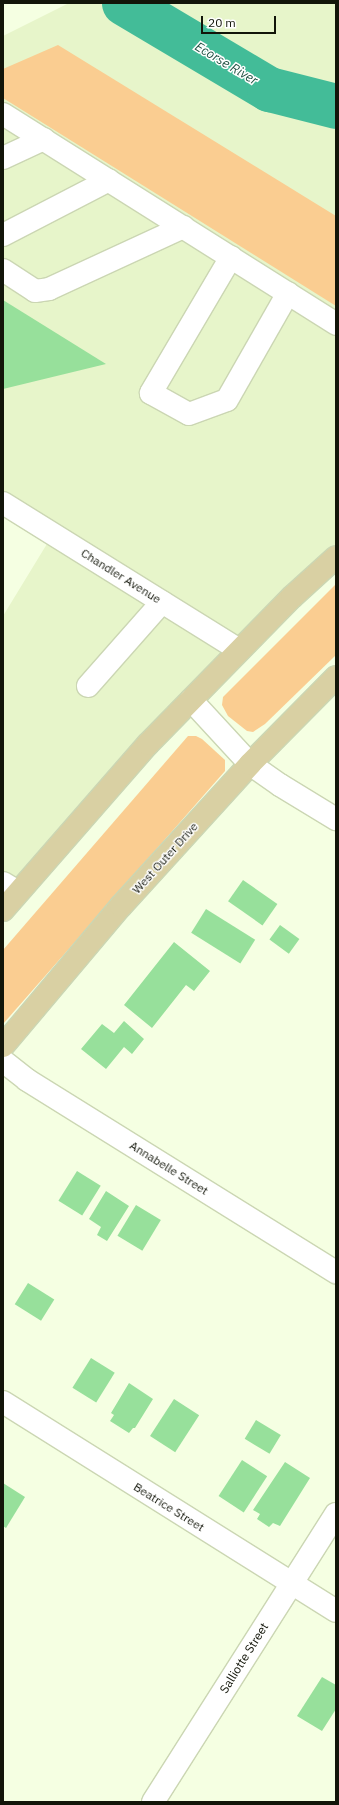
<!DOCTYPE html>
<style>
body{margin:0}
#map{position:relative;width:339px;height:1805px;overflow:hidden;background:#f5ffe2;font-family:"IBM Plex Sans",sans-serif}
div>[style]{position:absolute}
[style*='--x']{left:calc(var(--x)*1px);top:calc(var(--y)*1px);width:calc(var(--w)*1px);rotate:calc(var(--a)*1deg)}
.built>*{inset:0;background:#e7f5ca}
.green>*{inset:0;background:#facd91}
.river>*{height:45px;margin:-22.5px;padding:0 22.5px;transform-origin:22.5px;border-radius:22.5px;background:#43bc98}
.building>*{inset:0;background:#97e09b;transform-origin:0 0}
.roads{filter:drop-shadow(1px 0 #cbd6b3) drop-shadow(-1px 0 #cbd6b3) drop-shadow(0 1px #cbd6b3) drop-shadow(0 -1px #cbd6b3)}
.minor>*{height:22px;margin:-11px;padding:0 11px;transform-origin:11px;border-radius:11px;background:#fff}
.major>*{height:22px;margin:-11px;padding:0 11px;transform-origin:11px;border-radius:11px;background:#d9d0a3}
span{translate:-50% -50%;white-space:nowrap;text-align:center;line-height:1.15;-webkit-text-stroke:3px #fff;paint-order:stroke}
.street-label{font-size:12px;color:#121509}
.water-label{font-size:13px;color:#1f5141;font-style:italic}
.frame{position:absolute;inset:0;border:4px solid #121509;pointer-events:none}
.scale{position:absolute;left:201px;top:16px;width:75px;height:18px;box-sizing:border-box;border:2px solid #121509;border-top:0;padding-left:5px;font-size:12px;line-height:14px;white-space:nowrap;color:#121509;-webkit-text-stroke:3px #fff;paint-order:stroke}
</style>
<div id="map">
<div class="built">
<i style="clip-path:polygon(69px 3px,336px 3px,336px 557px,3px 910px,3px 616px,53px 534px,3px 503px,3px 36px)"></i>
</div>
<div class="green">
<i style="clip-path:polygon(58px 45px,336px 216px,336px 306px,3px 98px,3px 69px)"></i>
<i style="clip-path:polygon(336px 584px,336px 655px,265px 724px,253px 732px,247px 731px,228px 716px,222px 705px,223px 697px)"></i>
<i style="clip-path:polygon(188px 736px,196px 736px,202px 739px,225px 760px,225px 771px,3px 1024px,3px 950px)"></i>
</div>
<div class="river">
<i style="--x:124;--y:3;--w:169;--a:30.7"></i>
<i style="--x:269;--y:89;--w:69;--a:14.2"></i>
</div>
<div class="building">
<i style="clip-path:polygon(3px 300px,106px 364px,3px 389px)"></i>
<i style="left:243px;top:880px;width:42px;height:26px;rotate:35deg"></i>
<i style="left:206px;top:909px;width:58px;height:28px;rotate:32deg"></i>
<i style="left:280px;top:925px;width:24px;height:18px;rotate:36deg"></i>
<i style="clip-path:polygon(174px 942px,210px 971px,194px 991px,186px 985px,152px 1028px,124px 1005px)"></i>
<i style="clip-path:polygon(124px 1021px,144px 1039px,132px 1054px,124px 1047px,106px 1069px,81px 1049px,102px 1024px,114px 1033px)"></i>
<i style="left:77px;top:1171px;width:28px;height:35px;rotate:32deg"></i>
<i style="clip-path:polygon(106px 1191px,129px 1206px,107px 1241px,97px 1235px,101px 1227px,89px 1219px)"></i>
<i style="left:136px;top:1205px;width:29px;height:36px;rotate:31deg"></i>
<i style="left:28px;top:1283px;width:31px;height:25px;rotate:32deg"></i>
<i style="left:91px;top:1358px;width:28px;height:35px;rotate:32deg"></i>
<i style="clip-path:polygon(129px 1383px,153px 1399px,135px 1428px,133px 1428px,129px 1433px,110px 1421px,114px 1415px,111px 1413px)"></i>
<i style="left:174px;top:1399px;width:30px;height:44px;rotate:33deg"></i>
<i style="left:256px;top:1420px;width:29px;height:22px;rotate:31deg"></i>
<i style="left:242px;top:1460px;width:30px;height:43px;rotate:33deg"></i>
<i style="clip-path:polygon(285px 1462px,310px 1478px,280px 1526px,273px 1523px,269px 1527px,257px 1519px,260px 1514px,253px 1510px)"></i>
<i style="clip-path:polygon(3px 1483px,25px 1497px,6px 1528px,3px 1526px)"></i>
<i style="clip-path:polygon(322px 1677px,336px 1685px,336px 1709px,322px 1731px,297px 1716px)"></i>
</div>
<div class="roads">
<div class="minor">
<i style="--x:3;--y:114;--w:394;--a:32.2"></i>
<i style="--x:3;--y:158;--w:45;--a:-24.9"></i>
<i style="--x:3;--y:235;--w:119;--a:-27.4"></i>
<i style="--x:231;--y:257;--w:158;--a:120.5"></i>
<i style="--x:151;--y:393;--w:43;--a:28.9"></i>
<i style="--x:189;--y:414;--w:40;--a:-20.2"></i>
<i style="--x:227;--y:400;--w:123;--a:-60.3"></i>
<i style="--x:3;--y:270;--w:38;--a:33"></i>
<i style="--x:35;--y:291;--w:14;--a:-8"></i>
<i style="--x:49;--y:289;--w:148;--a:-24.8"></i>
<i style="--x:3;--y:503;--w:278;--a:31.9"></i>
<i style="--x:88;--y:686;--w:112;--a:-48.6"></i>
<i style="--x:191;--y:700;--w:87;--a:47.3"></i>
<i style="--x:250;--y:764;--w:37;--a:35"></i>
<i style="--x:280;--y:785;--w:66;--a:31.3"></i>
<i style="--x:3;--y:883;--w:17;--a:31"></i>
<i style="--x:3;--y:1061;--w:31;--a:38"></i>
<i style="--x:27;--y:1080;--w:364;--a:31.9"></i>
<i style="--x:3;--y:1402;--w:393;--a:32.1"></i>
<i style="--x:153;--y:1802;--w:341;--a:-57.6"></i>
</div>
<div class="major">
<i style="--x:3;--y:910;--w:220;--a:-48.9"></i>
<i style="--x:148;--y:744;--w:206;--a:-45.6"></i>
<i style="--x:292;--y:597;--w:59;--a:-42.3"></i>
<i style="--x:3;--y:1046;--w:183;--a:-49.9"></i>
<i style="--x:121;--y:906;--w:192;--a:-47.7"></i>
<i style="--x:250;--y:764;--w:122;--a:-45.3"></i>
</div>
</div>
<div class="street-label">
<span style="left:121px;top:576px;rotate:32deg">Chandler Avenue</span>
<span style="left:165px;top:858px;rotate:-48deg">West Outer Drive</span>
<span style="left:169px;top:1168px;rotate:32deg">Annabelle Street</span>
<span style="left:169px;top:1507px;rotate:32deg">Beatrice Street</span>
<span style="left:244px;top:1658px;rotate:-58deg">Salliotte Street</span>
</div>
<div class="water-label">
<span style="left:226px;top:64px;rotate:31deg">Ecorse River</span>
</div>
<div class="frame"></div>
<div class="scale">20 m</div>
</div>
